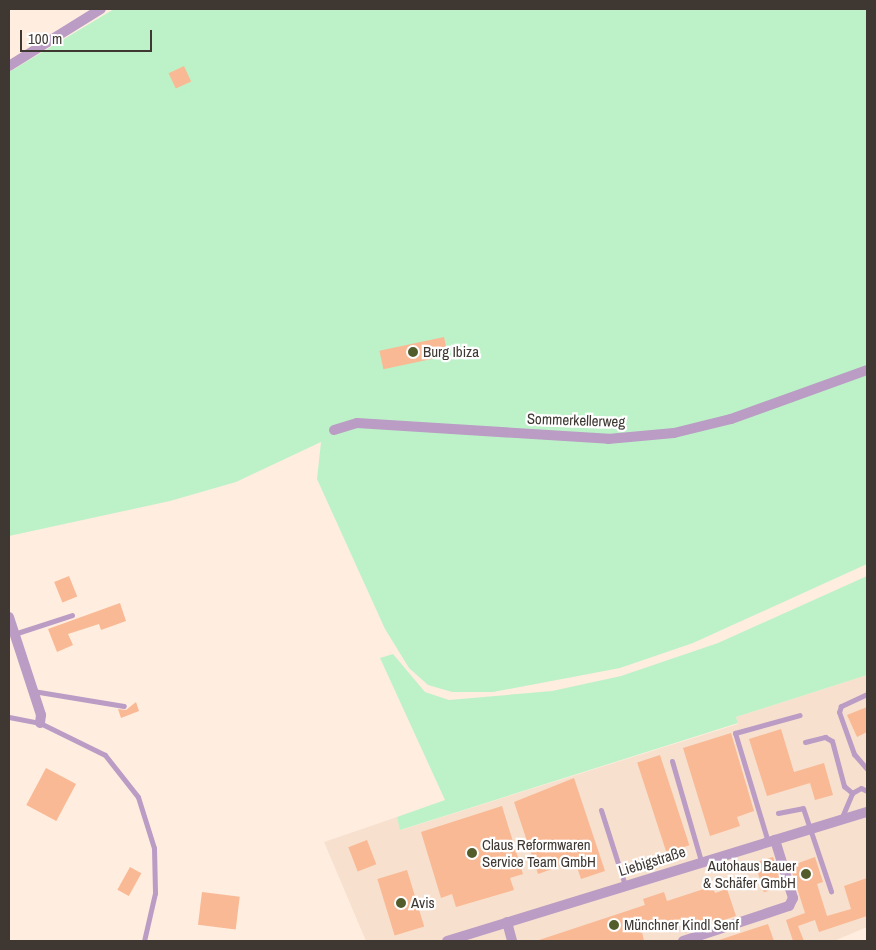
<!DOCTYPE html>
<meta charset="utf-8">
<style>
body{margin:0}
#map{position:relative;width:876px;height:950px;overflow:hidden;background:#ffede0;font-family:"Archivo Narrow",sans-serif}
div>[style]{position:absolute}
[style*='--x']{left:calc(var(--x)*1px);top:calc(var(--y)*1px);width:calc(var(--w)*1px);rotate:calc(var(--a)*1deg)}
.built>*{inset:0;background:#f7e0ce}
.green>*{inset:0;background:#bdf2c8}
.building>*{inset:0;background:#f9b994;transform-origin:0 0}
.service>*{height:5px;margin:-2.5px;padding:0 2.5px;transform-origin:2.5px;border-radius:2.5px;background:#ba9cc4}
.minor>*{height:10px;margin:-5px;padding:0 5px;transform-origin:5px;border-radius:5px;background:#ba9cc4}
.dots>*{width:14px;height:14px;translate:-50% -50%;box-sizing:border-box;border:2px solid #fff;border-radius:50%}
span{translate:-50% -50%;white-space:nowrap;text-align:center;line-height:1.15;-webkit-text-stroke:4.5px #fff;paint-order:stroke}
.poi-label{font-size:15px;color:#3e3732}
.left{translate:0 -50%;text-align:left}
.right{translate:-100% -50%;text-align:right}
.street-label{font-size:15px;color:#3e3732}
.frame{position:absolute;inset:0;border:10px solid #3e3732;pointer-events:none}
.scale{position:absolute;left:20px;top:30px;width:132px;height:22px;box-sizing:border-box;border:2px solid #3e3732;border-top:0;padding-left:6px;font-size:15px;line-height:18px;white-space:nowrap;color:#3e3732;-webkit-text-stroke:4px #fff;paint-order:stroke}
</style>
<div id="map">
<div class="built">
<i style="clip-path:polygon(867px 675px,867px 927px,834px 941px,366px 941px,324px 842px,397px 817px,401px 830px,738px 724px,736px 717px)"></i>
</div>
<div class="green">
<i style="clip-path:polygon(114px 9px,867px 9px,867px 564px,693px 643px,620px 668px,493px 692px,452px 692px,428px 685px,409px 668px,385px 629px,317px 479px,321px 442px,236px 482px,170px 501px,9px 536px,9px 72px)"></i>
<i style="clip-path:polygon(867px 576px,867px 675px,736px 717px,738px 723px,400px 830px,397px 817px,445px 800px,380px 658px,393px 654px,425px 692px,449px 700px,552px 691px,621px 676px,718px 643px)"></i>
</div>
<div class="building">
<i style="left:184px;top:66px;width:17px;height:17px;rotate:65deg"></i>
<i style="left:444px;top:337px;width:19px;height:66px;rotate:78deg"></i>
<i style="left:69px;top:576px;width:22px;height:16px;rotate:68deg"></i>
<i style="clip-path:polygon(120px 603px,126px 621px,101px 630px,99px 624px,68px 634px,73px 645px,57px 652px,48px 629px)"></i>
<i style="clip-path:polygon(136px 702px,139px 711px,121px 718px,118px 709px,126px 710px)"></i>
<i style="clip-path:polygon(867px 707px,867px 732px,857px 737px,847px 715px)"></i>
<i style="clip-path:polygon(781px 729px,794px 772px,824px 763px,833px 795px,815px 800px,810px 783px,767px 796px,749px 739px)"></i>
<i style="clip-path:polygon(731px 733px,754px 811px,737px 817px,740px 826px,710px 836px,683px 748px)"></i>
<i style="left:660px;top:755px;width:95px;height:24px;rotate:72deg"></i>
<i style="left:46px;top:768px;width:34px;height:42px;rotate:28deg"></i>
<i style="clip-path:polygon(574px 778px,605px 871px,581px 879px,575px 861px,538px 874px,514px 802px)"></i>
<i style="clip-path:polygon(502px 806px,523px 874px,510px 878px,514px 890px,456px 907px,452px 894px,441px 898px,421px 832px)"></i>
<i style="left:367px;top:840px;width:26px;height:20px;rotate:69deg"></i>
<i style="left:773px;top:857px;width:31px;height:19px;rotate:73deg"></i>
<i style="clip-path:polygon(815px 857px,823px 882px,817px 884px,827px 916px,851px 909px,844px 886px,867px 878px,867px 916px,819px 932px,815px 920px,798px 926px,804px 941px,793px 941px,786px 920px,805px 913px,790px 866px)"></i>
<i style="left:130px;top:867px;width:13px;height:26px;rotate:29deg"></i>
<i style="left:407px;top:870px;width:59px;height:31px;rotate:73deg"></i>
<i style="clip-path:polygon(713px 886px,715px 893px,727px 889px,736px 916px,685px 933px,680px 919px,642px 932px,644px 941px,536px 941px,645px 905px,643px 899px,664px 892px,667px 901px)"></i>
<i style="left:202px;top:892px;width:38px;height:33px;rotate:7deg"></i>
<i style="clip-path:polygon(768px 924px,774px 941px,719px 941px,719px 940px)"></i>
</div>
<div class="service">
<i style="--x:14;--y:634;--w:61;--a:-18.1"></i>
<i style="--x:33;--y:691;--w:92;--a:9.4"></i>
<i style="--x:867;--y:694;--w:29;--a:155"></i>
<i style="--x:841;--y:706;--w:6;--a:108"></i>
<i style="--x:839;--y:712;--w:45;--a:70.3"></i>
<i style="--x:854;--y:754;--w:20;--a:49"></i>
<i style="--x:9;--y:717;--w:32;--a:11"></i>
<i style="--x:40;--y:723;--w:72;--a:26.2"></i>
<i style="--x:105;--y:755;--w:53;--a:51.8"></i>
<i style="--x:138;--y:797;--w:53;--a:72.6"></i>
<i style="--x:154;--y:848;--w:45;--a:88.7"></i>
<i style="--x:155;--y:893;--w:49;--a:102.9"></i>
<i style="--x:805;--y:742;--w:21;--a:-14"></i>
<i style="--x:825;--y:737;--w:8;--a:30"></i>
<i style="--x:832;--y:741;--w:47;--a:75.1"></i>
<i style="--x:844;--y:786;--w:11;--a:41"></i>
<i style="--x:672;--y:761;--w:104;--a:73.8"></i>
<i style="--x:601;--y:810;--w:79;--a:72.3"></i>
<i style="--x:778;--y:813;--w:25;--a:-11"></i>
<i style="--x:803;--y:808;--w:88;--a:71.4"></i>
<i style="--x:842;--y:817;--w:26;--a:-67"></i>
<i style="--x:852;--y:793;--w:10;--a:-29"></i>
<i style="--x:861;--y:788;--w:7;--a:27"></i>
<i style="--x:768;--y:842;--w:114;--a:-106.8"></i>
<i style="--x:735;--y:733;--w:67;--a:-15.5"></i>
</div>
<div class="minor">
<i style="--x:9;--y:66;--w:108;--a:-31.8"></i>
<i style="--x:334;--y:430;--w:24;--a:-17"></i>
<i style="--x:357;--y:423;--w:252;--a:3.6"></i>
<i style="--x:608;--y:439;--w:66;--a:-5.2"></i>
<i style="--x:674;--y:433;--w:59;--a:-13.8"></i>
<i style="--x:731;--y:419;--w:145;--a:-19.8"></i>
<i style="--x:9;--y:617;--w:103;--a:71.9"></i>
<i style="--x:41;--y:715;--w:8;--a:97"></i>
<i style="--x:507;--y:922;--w:20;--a:75"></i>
<i style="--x:447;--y:941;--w:439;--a:-17.1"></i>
<i style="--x:683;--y:941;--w:112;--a:-18.3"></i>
<i style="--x:789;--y:906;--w:9;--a:-63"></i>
<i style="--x:793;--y:898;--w:61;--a:-107.2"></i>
</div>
<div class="dots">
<i style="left:413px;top:352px;background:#535c2b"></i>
<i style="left:472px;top:853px;background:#535c2b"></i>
<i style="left:806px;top:874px;background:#535c2b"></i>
<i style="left:401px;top:903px;background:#535c2b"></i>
<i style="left:614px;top:925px;background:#535c2b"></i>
</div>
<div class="poi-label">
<span class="left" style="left:423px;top:352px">Burg Ibiza</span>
<span class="left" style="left:482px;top:853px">Claus Reformwaren<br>Service Team GmbH</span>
<span class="right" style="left:796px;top:874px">Autohaus Bauer<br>&amp; Schäfer GmbH</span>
<span class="left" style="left:411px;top:903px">Avis</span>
<span class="left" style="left:624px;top:925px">Münchner Kindl Senf</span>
</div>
<div class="street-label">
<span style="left:576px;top:420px;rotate:2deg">Sommerkellerweg</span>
<span style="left:652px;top:861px;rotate:-17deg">Liebigstraße</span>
</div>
<div class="frame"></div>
<div class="scale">100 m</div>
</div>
